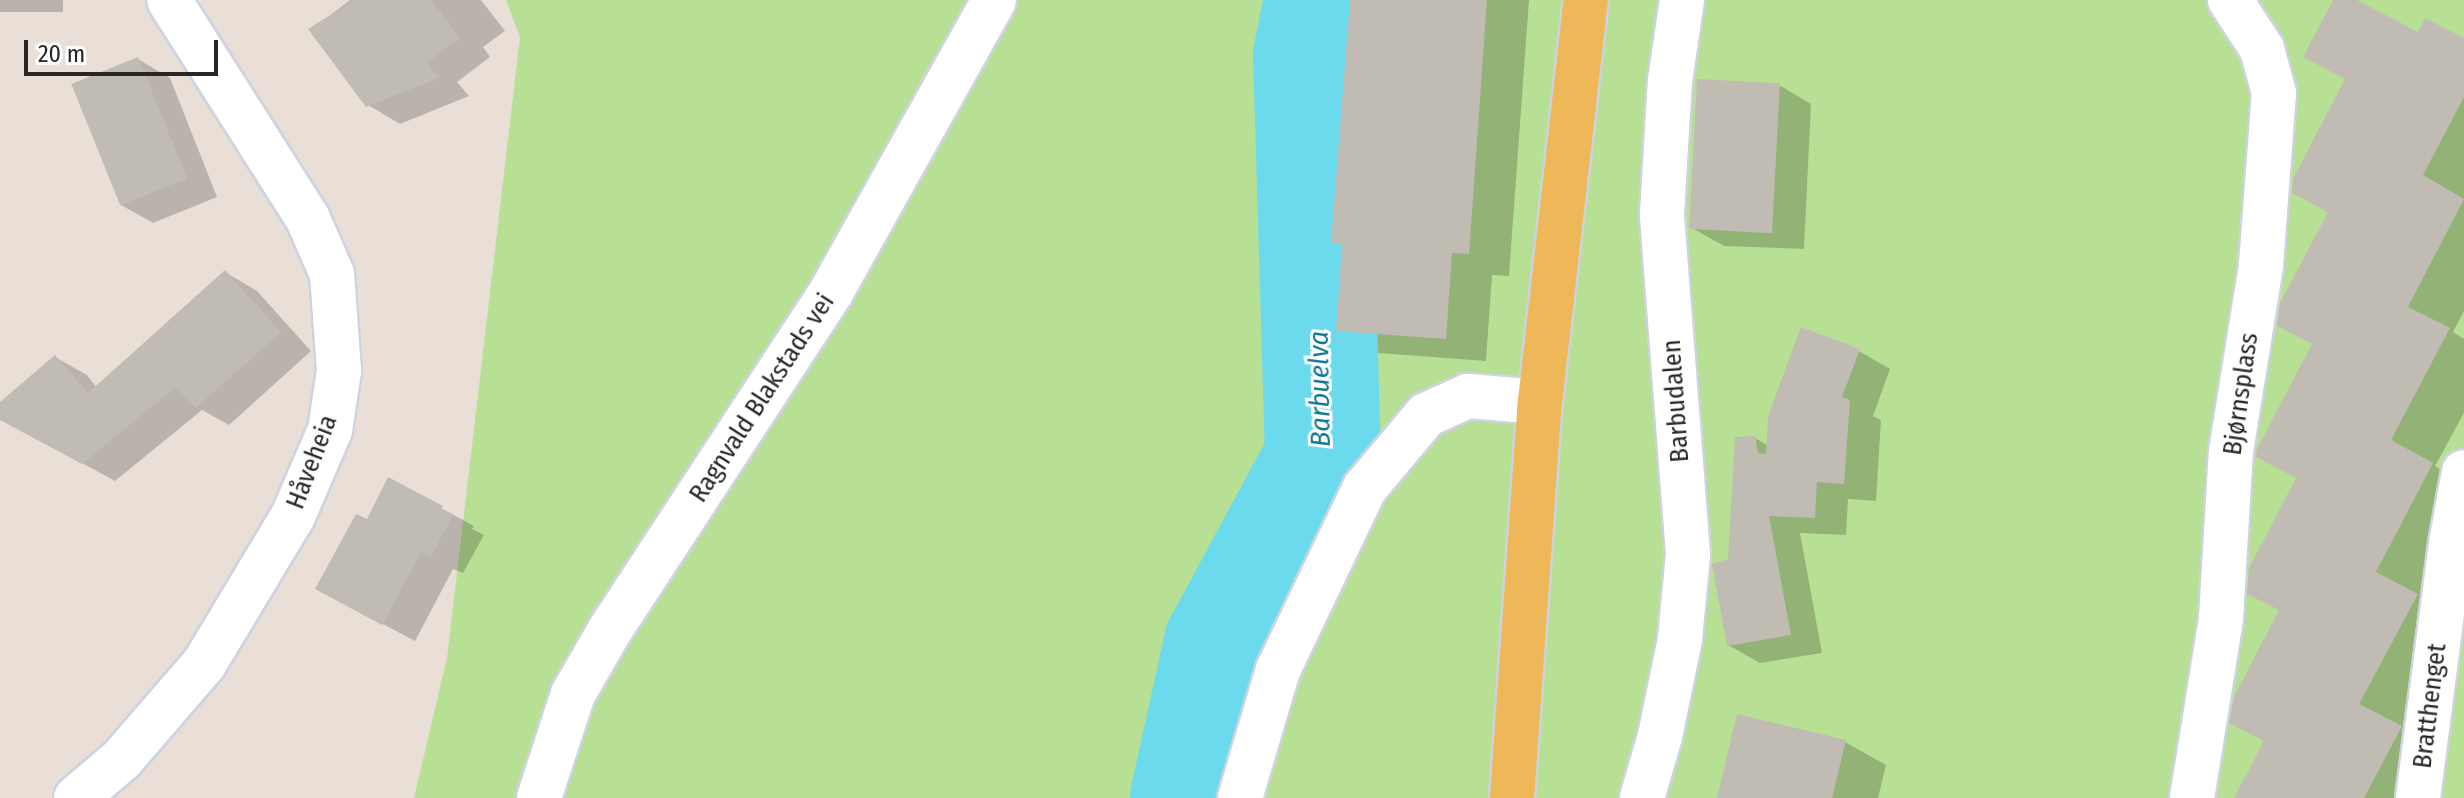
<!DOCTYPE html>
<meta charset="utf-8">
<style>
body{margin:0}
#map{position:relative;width:2464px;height:798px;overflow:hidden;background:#e9dfd7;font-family:"Fira Sans Condensed",sans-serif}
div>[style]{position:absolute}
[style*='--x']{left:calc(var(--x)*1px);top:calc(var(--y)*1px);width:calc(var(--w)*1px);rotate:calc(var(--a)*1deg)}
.green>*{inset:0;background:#b8e094}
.shadow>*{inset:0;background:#0003;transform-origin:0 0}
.river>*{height:116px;margin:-58px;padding:0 58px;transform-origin:58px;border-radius:58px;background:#6adaec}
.building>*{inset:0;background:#c0bbb3;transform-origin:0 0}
.roads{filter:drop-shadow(2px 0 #cdd3e0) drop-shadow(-2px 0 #cdd3e0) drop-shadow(0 2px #cdd3e0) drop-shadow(0 -2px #cdd3e0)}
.street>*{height:44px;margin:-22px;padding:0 22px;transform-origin:22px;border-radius:22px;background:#fff}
.secondary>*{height:44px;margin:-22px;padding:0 22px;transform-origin:22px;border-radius:22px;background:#fff}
.primary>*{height:44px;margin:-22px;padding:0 22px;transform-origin:22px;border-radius:22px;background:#eeb758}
span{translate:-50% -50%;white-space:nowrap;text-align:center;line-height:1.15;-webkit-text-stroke:6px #fff;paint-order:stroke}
.street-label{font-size:26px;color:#262626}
.water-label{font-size:28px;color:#0f7692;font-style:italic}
.scale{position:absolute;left:24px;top:40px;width:194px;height:36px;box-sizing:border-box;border:4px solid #262626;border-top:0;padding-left:10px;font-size:24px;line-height:28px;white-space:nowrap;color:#262626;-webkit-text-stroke:6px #fff;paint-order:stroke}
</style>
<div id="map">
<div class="green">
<i style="clip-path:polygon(506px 0,2464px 0,2464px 798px,414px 798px,447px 658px,520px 37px)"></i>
</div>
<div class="shadow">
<i style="left:0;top:0;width:63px;height:12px"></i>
<i style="clip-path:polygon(350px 0,481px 0,505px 31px,483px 47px,490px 57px,457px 82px,469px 96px,400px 124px,368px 105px,311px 30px)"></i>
<i style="clip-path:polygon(1352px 0,1529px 0,1509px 276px,1492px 275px,1486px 361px,1378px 353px,1338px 330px,1343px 248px,1333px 242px)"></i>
<i style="clip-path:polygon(2335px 0,2353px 0,2464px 58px,2464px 311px,2453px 332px,2464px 339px,2464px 413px,2435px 466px,2464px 483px,2464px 515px,2421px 598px,2462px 621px,2404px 730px,2446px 754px,2422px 798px,2236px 798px,2265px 742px,2232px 722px,2281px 611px,2298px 479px,2258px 456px,2314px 345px,2347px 80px,2306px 56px)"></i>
<i style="clip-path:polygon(138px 59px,170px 78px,217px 197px,153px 223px,121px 205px)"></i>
<i style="clip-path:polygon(1779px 85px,1811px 104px,1804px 249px,1724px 246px,1692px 228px)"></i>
<i style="clip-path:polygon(225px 272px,257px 291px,311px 351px,229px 425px,202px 410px,115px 481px,0 418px,0 405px,55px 357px,87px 375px,97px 388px)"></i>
<i style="clip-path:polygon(1859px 351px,1890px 369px,1873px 416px,1881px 420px,1876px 501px,1848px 499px,1846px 535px,1800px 533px,1822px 653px,1760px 663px,1728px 645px,1730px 561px,1755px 438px,1769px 446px)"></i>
<i style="clip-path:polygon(389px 480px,474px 526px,472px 529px,484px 535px,463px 573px,453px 569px,415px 641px,349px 606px,368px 522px)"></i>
<i style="clip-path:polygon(1845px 742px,1886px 765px,1878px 798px,1719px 798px)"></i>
</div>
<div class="river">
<i style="--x:1188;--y:798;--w:158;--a:-77.6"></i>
<i style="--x:1222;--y:644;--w:213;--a:-61.6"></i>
<i style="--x:1323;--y:457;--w:401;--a:-91.7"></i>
<i style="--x:1311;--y:56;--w:57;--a:-78.9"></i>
</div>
<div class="building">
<i style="clip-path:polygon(354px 0,431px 0,460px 38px,427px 63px,439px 78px,366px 107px,308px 29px)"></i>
<i style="clip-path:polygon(1350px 0,1487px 0,1469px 254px,1452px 253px,1446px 339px,1336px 331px,1342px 244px,1331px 243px)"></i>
<i style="clip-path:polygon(2333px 0,2357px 0,2418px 32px,2425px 18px,2464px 38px,2464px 97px,2423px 175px,2464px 199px,2408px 307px,2450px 328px,2391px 440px,2433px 463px,2376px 572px,2418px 594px,2359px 704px,2402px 726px,2364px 798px,2234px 798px,2264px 741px,2229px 723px,2234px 697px,2279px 610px,2247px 594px,2249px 568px,2296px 478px,2256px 457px,2257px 449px,2312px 344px,2277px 326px,2280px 303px,2328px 212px,2292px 193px,2293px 179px,2345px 79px,2303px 57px)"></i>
<i style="left:138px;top:57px;width:131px;height:72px;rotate:68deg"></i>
<i style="left:1697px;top:79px;width:83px;height:150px;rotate:3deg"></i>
<i style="clip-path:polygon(225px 270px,281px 332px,196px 408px,176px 387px,82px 464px,0 420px,0 402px,55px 355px,88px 393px)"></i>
<i style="clip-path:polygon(1801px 327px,1860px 349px,1842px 397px,1850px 400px,1844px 484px,1817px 482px,1815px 518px,1769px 516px,1791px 635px,1727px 646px,1712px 564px,1728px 559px,1735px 437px,1755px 436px,1758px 453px,1766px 454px,1768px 416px)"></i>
<i style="clip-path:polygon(388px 477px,443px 506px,441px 509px,453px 515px,431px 557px,421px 552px,382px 625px,315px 589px,356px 514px,367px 519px)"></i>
<i style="clip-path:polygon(1737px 714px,1846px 740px,1832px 798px,1717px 798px)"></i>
</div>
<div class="roads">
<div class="street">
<i style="--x:76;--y:798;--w:59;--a:-40.2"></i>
<i style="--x:121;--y:760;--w:127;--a:-49.2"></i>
<i style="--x:204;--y:664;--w:173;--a:-59"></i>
<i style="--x:293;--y:516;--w:94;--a:-66.7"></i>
<i style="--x:330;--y:430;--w:60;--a:-81.3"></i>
<i style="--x:339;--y:371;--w:97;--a:-94.1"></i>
<i style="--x:332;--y:274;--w:60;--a:-113.6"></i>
<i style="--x:308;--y:219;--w:259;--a:-122.4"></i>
<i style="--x:1240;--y:798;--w:134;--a:-73.5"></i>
<i style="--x:1278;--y:670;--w:202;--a:-64.5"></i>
<i style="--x:1365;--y:488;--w:95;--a:-50.1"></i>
<i style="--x:1426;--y:415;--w:46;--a:-24.3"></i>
<i style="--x:1468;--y:396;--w:72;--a:4.8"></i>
<i style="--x:1642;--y:798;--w:65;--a:-73.8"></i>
<i style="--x:1660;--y:736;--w:99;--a:-78.3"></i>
<i style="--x:1680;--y:639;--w:85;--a:-84.6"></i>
<i style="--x:1688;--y:554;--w:341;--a:-94.4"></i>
<i style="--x:1662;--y:214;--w:133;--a:-86.6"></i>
<i style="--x:1670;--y:81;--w:82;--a:-81.6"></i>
<i style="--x:2192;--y:798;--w:182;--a:-80.8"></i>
<i style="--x:2221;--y:618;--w:167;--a:-86.6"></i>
<i style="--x:2231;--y:451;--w:188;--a:-80.8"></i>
<i style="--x:2261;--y:265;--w:172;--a:-85.7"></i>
<i style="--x:2274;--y:93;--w:46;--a:-105.3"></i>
<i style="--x:2262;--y:49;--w:59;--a:-123.1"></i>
<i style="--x:2418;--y:798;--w:256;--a:-82.6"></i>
<i style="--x:2451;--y:544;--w:73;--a:-79.8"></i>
</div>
<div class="secondary">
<i style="--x:539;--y:798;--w:109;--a:-71.9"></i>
<i style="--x:573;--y:694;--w:74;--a:-60"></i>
<i style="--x:610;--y:630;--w:404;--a:-56.8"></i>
<i style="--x:831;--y:292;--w:334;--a:-60.8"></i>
</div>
<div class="primary">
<i style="--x:1512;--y:798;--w:397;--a:-86"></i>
<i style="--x:1540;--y:402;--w:405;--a:-83.5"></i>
</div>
</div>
<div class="street-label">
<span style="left:2241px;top:394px;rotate:-82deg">Bjørnsplass</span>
<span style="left:762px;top:398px;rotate:-57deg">Ragnvald Blakstads vei</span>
<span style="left:1676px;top:401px;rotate:-94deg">Barbudalen</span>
<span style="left:312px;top:462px;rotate:-69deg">Håveheia</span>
<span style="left:2430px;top:706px;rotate:-83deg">Bratthenget</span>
</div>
<div class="water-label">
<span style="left:1320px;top:389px;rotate:-91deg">Barbuelva</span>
</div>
<div class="scale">20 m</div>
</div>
